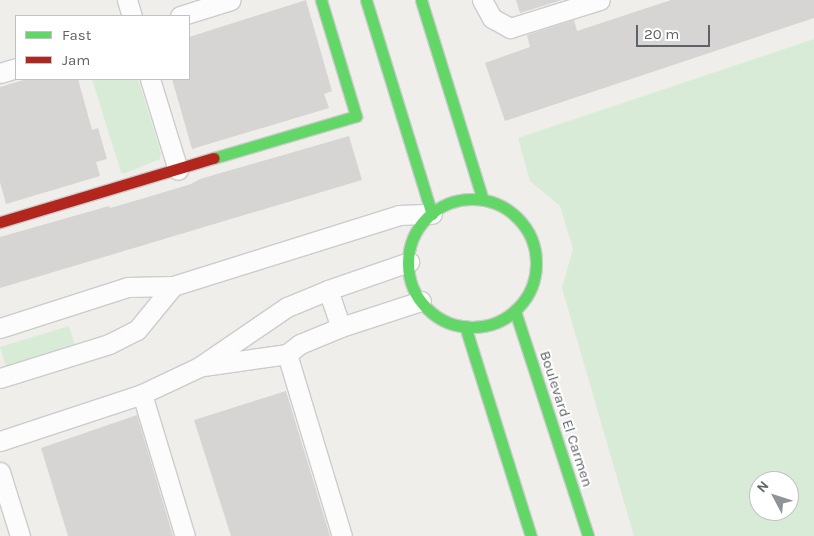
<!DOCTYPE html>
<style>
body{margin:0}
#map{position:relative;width:814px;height:536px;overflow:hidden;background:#efeeea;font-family:Karla,sans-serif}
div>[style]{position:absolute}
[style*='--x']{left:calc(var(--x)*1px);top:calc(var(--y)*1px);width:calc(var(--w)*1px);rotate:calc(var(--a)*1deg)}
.green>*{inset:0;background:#d8ebd6;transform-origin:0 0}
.building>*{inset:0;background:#d6d5d3}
.roads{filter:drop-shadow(1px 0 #cbcccc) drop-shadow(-1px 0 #cbcccc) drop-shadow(0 1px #cbcccc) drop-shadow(0 -1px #cbcccc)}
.street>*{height:19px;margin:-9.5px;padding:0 9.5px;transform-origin:9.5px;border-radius:9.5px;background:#fdfcfc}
.fast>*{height:11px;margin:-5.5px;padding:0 5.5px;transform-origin:5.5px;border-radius:5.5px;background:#63d668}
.fast>.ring{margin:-5.5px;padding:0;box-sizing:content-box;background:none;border:11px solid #63d668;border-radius:50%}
.jam>*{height:11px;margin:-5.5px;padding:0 5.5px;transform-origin:5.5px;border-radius:5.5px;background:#b3261e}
span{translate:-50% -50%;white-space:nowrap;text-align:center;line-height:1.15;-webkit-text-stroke:4px #fff;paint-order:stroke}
.street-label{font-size:15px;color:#5f6368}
.legend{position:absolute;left:15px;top:15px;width:175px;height:65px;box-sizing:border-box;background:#fff;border:1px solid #bfc1c3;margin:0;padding:6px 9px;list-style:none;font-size:15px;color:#5f6368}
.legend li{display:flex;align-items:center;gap:10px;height:25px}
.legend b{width:25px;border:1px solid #bfc1c3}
.north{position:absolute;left:749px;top:471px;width:50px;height:50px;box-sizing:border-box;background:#fff;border:1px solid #bfc1c3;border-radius:50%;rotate:310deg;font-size:14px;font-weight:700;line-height:20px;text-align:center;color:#5f6368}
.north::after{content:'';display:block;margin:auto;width:18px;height:22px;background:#919496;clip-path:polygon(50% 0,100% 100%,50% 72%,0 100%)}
.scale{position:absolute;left:636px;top:25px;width:74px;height:22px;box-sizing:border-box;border:2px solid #5f6368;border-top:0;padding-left:6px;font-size:15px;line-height:18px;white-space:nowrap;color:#5f6368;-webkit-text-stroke:4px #fff;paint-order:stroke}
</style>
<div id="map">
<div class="green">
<i style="clip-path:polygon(evenodd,814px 39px,814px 536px,634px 536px,562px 288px,573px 249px,560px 206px,530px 181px,518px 138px,814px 39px,759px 481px,789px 481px,789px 511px,759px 511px,759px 481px)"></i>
<i style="clip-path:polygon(92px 79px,138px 79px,161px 153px,160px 159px,123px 174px,121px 172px)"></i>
<i style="left:69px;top:326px;width:21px;height:72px;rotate:73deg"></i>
</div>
<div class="building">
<i style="clip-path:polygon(306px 0,332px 91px,324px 94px,329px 108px,192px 149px,172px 79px,189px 79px,189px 37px)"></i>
<i style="clip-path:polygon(516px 0,562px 0,520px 13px)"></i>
<i style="clip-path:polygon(671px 0,814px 0,814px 18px,505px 121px,485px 63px,530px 47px,527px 35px,574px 20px,577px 31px)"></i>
<i style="clip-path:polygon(27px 79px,78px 79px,92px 130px,98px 128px,107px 159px,96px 162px,100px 176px,6px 204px,0 182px,0 87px)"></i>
<i style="clip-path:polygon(349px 136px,362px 180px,0 288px,0 237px,109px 206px,110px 208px,148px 197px,191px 184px,200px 179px)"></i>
<i style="clip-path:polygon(286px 391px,330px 536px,231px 536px,194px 420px)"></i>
<i style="clip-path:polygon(137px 415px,173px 536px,68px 536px,41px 448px)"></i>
</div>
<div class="roads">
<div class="street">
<i style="--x:127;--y:0;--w:17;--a:73"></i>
<i style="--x:482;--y:0;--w:21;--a:61"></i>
<i style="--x:492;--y:18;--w:21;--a:29"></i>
<i style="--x:510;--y:28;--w:94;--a:-17.3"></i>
<i style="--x:180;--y:16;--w:53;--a:-17.4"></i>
<i style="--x:0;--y:73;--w:17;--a:-17"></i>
<i style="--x:150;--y:79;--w:95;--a:72.9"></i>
<i style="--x:328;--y:290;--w:39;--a:71"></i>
<i style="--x:0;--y:328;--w:134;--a:-17.8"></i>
<i style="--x:128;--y:287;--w:45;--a:-1.3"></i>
<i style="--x:173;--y:286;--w:237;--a:-17.4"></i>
<i style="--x:399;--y:215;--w:33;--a:-2"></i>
<i style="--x:287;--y:354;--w:190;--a:73.2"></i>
<i style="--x:203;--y:366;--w:85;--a:-8.1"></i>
<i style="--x:287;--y:354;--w:16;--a:-38"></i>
<i style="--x:300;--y:344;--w:44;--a:-22.5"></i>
<i style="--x:341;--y:327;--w:84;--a:-18"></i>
<i style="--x:0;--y:378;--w:114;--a:-17.3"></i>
<i style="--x:109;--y:344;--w:31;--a:-27"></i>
<i style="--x:137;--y:330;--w:57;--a:-50.7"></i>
<i style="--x:142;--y:394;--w:148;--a:73.2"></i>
<i style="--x:0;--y:441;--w:150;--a:-18.3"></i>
<i style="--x:142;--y:394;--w:63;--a:-25.3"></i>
<i style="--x:199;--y:367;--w:107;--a:-34.3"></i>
<i style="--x:287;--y:307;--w:44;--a:-22.5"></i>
<i style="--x:328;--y:290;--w:86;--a:-19.1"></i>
<i style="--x:0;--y:472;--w:67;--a:72.6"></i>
</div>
<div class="fast">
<i style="--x:366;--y:0;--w:224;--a:72.9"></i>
<i style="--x:421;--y:0;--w:209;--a:72.8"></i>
<i style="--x:214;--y:158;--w:148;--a:-16.5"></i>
<i style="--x:356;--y:116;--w:121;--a:-106.8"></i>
<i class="ring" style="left:408px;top:199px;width:117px;height:117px"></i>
<i style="--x:515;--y:311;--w:237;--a:72"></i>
<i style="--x:465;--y:326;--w:220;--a:72.6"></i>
</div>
<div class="jam">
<i style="--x:0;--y:222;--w:223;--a:-16.7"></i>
</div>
</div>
<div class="street-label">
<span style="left:566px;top:419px;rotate:72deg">Boulevard El Carmen</span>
</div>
<ul class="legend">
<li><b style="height:6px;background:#63d668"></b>Fast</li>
<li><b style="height:6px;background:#b3261e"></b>Jam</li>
</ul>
<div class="north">N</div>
<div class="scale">20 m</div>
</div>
